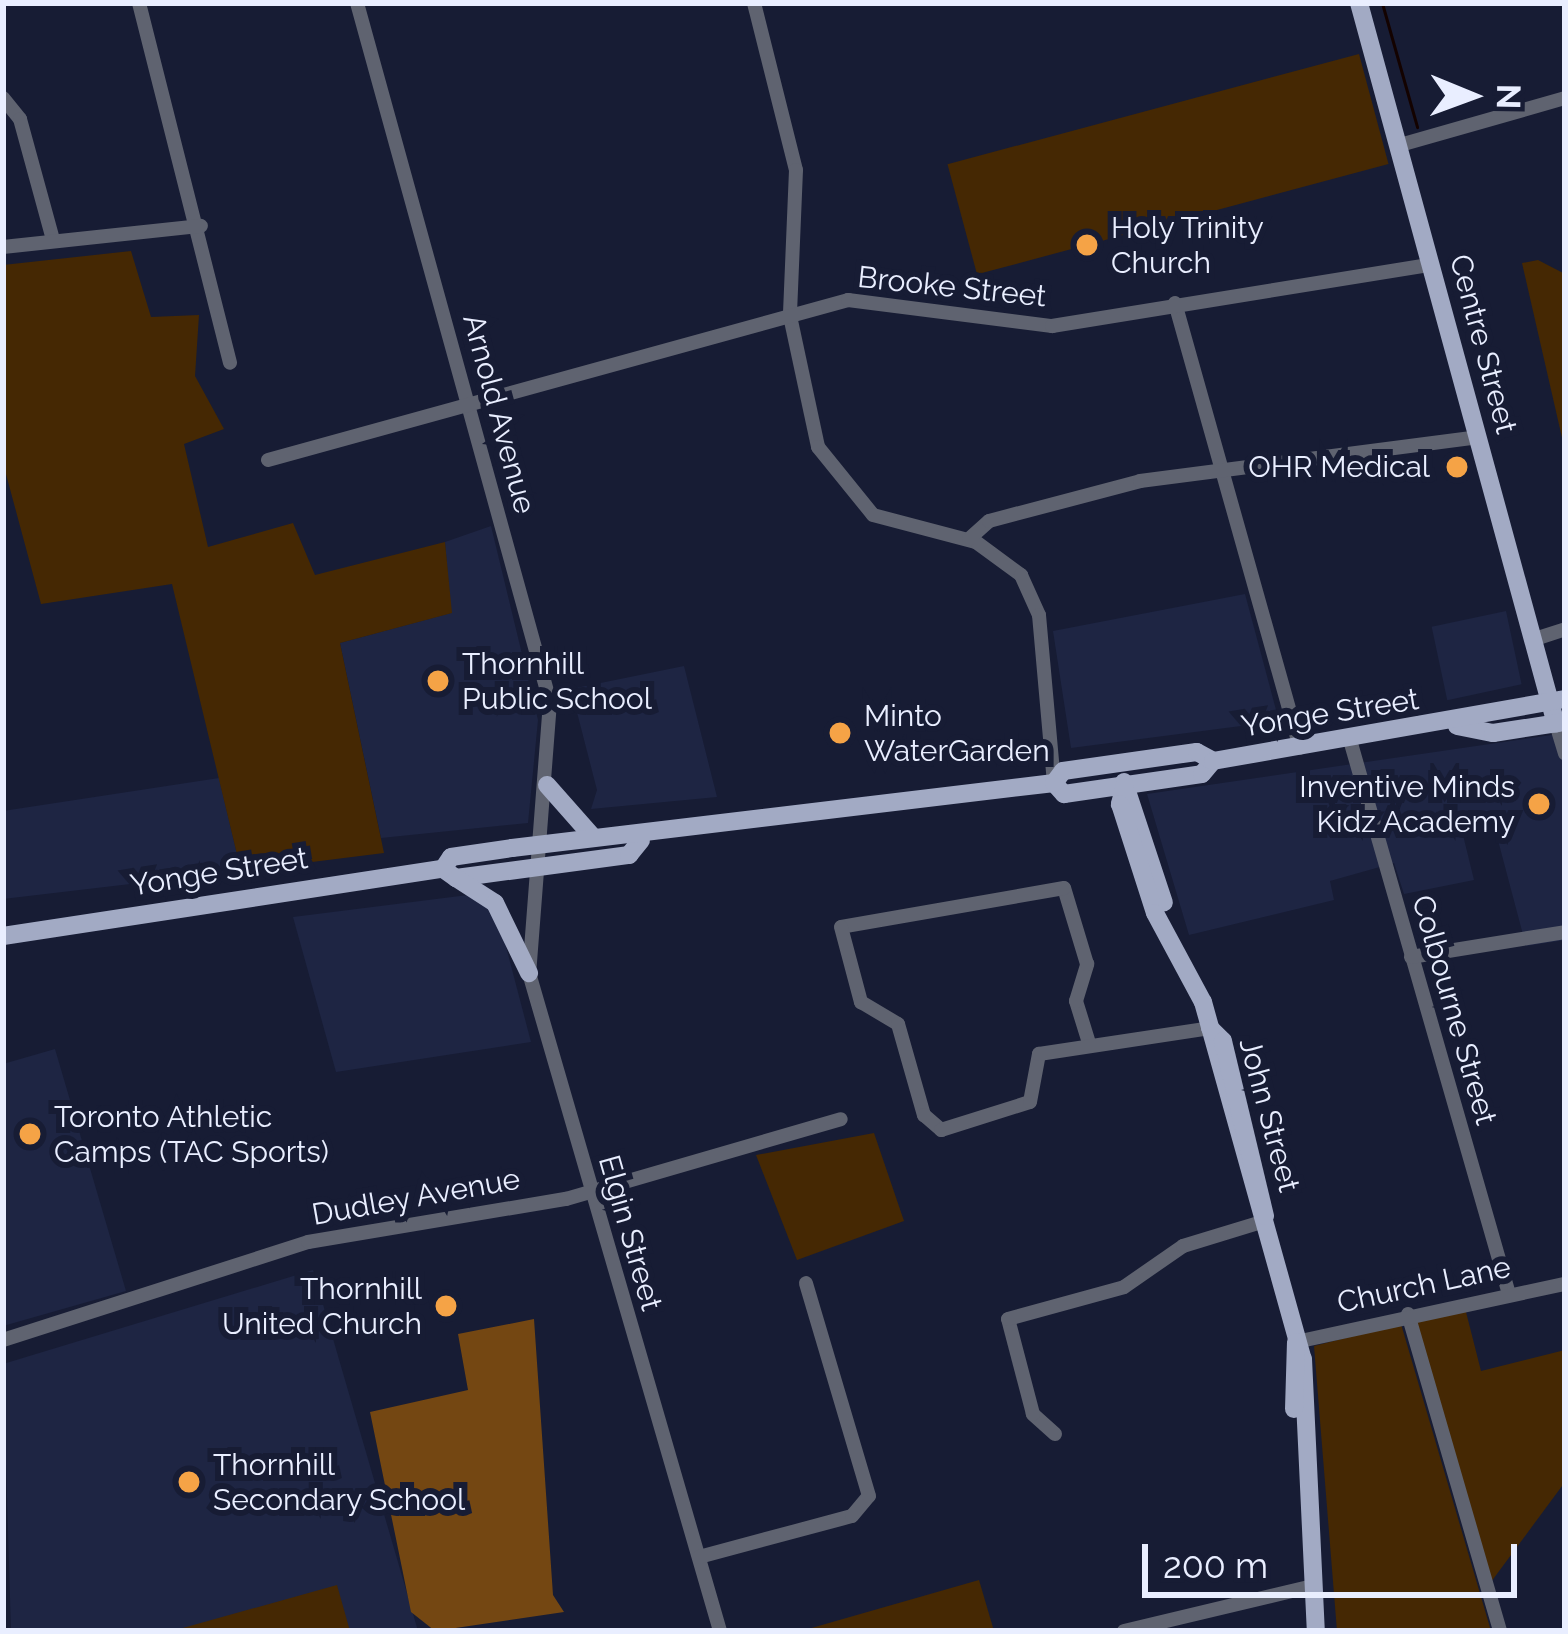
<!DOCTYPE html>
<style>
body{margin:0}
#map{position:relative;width:1568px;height:1634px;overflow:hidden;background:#171c34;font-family:Raleway,sans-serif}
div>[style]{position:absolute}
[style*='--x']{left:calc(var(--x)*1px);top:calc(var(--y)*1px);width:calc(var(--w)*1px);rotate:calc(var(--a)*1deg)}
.built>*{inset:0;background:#1e2543;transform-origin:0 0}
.green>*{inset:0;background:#452803;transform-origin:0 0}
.forest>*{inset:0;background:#744712}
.stream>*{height:3px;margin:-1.5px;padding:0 1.5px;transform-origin:1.5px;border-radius:1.5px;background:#130200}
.minor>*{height:14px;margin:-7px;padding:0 7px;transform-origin:7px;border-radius:7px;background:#5f6370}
.major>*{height:18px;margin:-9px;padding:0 9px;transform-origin:9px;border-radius:9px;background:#a2aac4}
.dots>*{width:33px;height:33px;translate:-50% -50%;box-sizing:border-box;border:6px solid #171c34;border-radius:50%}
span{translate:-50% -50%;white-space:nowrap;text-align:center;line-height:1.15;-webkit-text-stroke:12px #171c34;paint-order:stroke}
.poi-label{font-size:30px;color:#e9eeff}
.left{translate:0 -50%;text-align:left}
.right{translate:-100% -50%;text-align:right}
.street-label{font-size:30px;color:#e9eeff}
.frame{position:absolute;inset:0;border:6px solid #e9eeff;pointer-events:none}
.north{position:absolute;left:1412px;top:36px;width:120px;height:120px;-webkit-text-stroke:9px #171c34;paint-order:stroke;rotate:91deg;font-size:33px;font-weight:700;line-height:48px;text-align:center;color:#e9eeff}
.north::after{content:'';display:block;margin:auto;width:42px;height:54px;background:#e9eeff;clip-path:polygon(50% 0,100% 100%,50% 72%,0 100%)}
.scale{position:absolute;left:1142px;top:1544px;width:375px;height:54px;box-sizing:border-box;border:6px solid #e9eeff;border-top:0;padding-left:15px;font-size:36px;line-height:42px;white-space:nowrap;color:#e9eeff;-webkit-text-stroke:9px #171c34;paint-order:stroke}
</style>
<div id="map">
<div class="built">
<i style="clip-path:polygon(491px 526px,538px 720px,528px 823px,381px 838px,340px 643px,451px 613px,445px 542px)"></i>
<i style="clip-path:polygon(1245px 594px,1279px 721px,1071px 748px,1053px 631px)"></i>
<i style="left:1506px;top:611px;width:75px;height:76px;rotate:78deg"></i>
<i style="clip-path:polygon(684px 666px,717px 797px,591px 809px,597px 790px,571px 689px)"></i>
<i style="clip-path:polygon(1565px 733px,1565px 940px,1526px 946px,1495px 829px,1463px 835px,1474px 880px,1404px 894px,1394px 863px,1330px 881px,1334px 900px,1189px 935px,1147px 794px)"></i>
<i style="clip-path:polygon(219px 778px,241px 871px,3px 899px,3px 811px)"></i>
<i style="clip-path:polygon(476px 894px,498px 916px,531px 1042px,336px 1072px,293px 917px)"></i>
<i style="clip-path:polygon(55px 1049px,126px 1291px,3px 1326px,3px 1064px)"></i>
<i style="clip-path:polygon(313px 1270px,418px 1631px,11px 1631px,3px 1364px)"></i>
</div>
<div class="green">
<i style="left:1359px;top:54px;width:114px;height:426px;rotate:75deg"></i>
<i style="clip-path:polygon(131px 251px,151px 317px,199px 315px,195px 376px,224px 429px,184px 444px,208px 547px,293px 523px,315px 575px,445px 542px,452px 613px,340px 643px,384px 853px,241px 871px,172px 584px,41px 604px,3px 463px,3px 265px)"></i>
<i style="clip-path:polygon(1538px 260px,1565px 274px,1563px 442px,1522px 263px)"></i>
<i style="clip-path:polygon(874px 1133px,904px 1221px,797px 1260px,756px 1155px)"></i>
<i style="clip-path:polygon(1465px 1308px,1481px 1371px,1565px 1350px,1565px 1482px,1491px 1582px,1413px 1321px)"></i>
<i style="clip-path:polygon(1401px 1324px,1491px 1631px,1337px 1631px,1314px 1346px)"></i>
<i style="clip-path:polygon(979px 1580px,994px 1631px,801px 1631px)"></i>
<i style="clip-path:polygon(337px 1585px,350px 1631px,172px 1631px)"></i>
</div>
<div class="forest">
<i style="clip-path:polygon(534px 1319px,553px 1595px,564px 1612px,435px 1631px,411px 1612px,370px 1412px,468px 1390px,458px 1334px)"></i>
</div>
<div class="stream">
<i style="--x:1382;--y:3;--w:129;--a:74.2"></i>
</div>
<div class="minor">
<i style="--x:139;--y:3;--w:371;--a:75.8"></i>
<i style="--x:357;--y:3;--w:725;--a:74.56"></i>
<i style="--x:550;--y:702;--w:272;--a:94.4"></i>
<i style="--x:529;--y:973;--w:685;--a:73.81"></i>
<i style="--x:754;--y:3;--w:172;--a:75.9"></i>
<i style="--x:796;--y:170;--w:146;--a:92.4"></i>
<i style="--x:790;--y:316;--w:134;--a:77.9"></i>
<i style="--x:818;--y:447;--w:87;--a:51"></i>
<i style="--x:873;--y:515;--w:106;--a:14.7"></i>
<i style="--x:976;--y:542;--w:56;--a:36.3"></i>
<i style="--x:1021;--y:575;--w:44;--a:65.8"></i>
<i style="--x:1039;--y:615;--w:169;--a:84.9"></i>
<i style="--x:3;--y:98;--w:27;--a:51"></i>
<i style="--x:20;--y:119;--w:125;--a:74.7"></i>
<i style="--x:1400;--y:145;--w:172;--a:-15.9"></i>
<i style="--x:3;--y:247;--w:199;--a:-6.1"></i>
<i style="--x:1175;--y:303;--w:462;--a:74.3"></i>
<i style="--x:268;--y:460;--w:602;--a:-15.42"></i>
<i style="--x:848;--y:300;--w:206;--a:7.3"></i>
<i style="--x:1052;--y:326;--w:383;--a:-9.2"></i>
<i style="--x:969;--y:539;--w:27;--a:-42"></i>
<i style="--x:989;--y:521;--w:156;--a:-14.8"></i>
<i style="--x:1140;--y:481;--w:340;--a:-7.4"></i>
<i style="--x:1538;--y:638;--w:28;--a:-18"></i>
<i style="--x:1556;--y:724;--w:31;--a:73"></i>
<i style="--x:1350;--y:740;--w:576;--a:73.99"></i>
<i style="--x:1411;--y:957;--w:156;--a:-9.2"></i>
<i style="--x:1089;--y:1043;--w:44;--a:-107.2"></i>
<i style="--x:1076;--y:1001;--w:39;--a:-73"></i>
<i style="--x:1087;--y:964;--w:79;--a:-106.8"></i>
<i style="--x:1064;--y:888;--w:226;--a:170.1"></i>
<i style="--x:841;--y:927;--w:78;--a:75.1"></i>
<i style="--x:861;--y:1002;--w:43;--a:30.7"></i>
<i style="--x:898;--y:1024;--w:95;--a:74.1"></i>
<i style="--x:924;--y:1115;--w:23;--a:41"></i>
<i style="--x:941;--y:1130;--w:93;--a:-17.5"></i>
<i style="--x:1030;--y:1102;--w:49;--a:-79.4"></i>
<i style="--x:1039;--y:1054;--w:173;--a:-8.6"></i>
<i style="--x:1408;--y:1314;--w:330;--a:73.8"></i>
<i style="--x:3;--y:1340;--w:320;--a:-17.8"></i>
<i style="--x:308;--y:1242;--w:262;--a:-9.5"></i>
<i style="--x:566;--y:1199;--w:286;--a:-16.2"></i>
<i style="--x:1296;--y:1342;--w:275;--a:-12.2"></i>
<i style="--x:1055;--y:1434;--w:30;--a:-138"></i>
<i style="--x:1033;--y:1414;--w:98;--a:-104.7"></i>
<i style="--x:1008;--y:1319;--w:120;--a:-15.4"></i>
<i style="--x:1124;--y:1287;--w:72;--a:-34.8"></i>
<i style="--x:1183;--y:1246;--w:86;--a:-17"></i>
<i style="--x:699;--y:1557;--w:158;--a:-15"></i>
<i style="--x:852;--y:1516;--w:26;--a:-50"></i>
<i style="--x:869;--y:1496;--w:222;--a:-106.5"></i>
<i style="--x:1124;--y:1631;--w:194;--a:-13.4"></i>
</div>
<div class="major">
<i style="--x:1359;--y:3;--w:747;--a:74.72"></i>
<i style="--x:1457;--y:726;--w:37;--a:11"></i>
<i style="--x:1493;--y:733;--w:73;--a:-8.7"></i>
<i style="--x:1124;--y:782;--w:127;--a:71.7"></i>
<i style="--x:1054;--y:783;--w:15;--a:48"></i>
<i style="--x:1064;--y:794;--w:139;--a:-8.2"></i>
<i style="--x:1202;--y:774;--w:17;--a:-50"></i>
<i style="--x:547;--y:785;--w:69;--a:48.5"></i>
<i style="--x:1125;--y:785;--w:20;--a:105"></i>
<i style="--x:1120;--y:804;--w:114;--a:72.2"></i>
<i style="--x:1155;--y:913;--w:101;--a:61.7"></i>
<i style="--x:1203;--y:1002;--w:371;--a:74.4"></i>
<i style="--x:1303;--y:1359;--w:272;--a:87.3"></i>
<i style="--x:443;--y:869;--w:16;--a:35"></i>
<i style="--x:456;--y:878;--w:175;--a:-7.6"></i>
<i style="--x:629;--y:855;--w:19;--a:-51"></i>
<i style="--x:456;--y:878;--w:46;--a:32.7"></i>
<i style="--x:495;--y:903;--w:78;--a:64.1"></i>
<i style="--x:3;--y:936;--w:445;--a:-8.7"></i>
<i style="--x:443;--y:869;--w:14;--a:-56"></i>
<i style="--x:451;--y:857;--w:62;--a:-8.4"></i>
<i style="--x:512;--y:848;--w:546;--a:-6.84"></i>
<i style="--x:1054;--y:783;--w:15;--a:-53"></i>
<i style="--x:1063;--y:771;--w:135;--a:-8.1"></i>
<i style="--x:1197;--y:752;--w:18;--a:29"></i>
<i style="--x:1213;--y:761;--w:357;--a:-10"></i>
<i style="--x:1210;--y:1028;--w:18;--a:45"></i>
<i style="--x:1223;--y:1041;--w:180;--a:76.5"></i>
<i style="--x:1294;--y:1409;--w:67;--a:-88.3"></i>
</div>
<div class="dots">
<i style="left:1087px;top:245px;background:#f5a346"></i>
<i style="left:1457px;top:467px;background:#f5a346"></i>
<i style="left:438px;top:681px;background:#f5a346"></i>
<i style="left:840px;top:733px;background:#f5a346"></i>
<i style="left:1539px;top:804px;background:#f5a346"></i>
<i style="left:30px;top:1134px;background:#f5a346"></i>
<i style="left:446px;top:1306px;background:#f5a346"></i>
<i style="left:189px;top:1482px;background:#f5a346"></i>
</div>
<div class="poi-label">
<span class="left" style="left:1111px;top:245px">Holy Trinity<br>Church</span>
<span class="right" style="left:1430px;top:467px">OHR Medical</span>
<span class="left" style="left:462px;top:681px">Thornhill<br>Public School</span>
<span class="left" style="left:864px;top:733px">Minto<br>WaterGarden</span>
<span class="right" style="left:1515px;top:804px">Inventive Minds<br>Kidz Academy</span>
<span class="left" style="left:54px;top:1134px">Toronto Athletic<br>Camps (TAC Sports)</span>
<span class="right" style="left:422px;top:1306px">Thornhill<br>United Church</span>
<span class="left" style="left:213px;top:1482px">Thornhill<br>Secondary School</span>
</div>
<div class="street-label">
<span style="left:952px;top:287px;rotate:6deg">Brooke Street</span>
<span style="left:1483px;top:344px;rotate:75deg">Centre Street</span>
<span style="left:499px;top:414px;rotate:75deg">Arnold Avenue</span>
<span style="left:1330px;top:713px;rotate:-9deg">Yonge Street</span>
<span style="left:219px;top:872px;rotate:-9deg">Yonge Street</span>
<span style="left:1454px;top:1010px;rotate:74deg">Colbourne Street</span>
<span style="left:1269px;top:1115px;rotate:75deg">John Street</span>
<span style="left:416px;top:1197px;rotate:-10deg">Dudley Avenue</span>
<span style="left:630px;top:1233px;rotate:74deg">Elgin Street</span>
<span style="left:1424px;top:1285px;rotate:-12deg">Church Lane</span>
</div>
<div class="frame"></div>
<div class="north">N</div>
<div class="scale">200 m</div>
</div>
